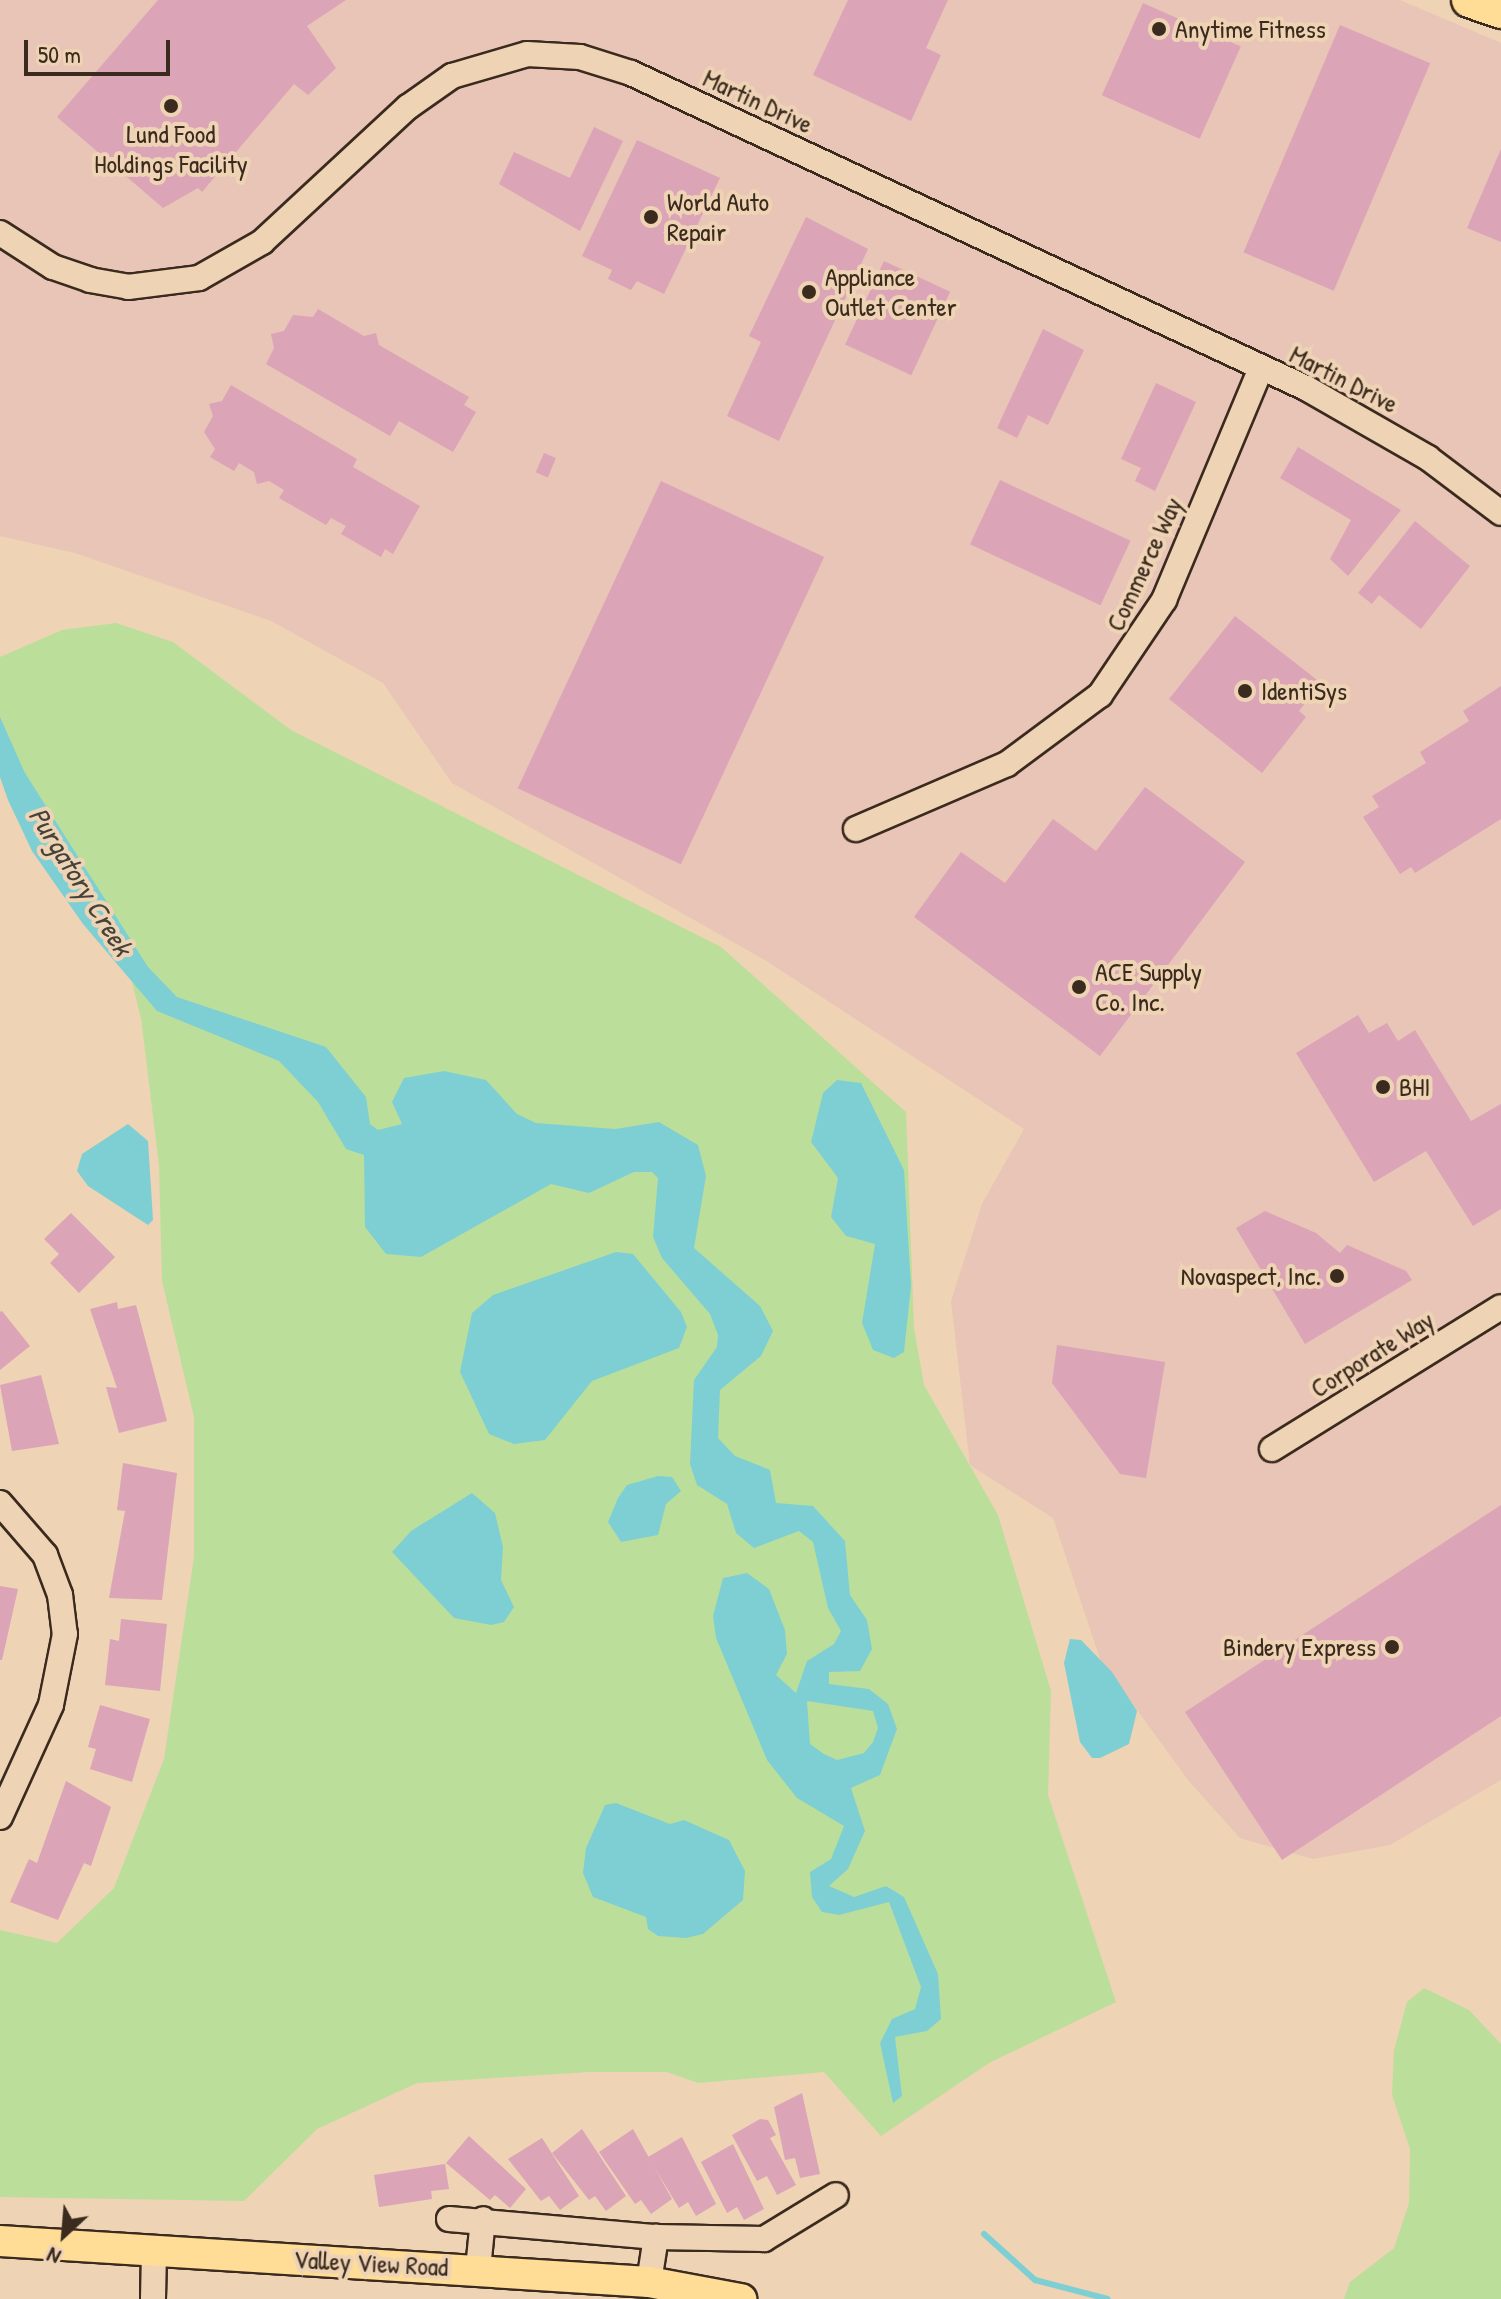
<!DOCTYPE html>
<style>
body{margin:0}
#map{position:relative;width:1501px;height:2299px;overflow:hidden;background:#eed3b5;font-family:"Patrick Hand",sans-serif}
div>[style]{position:absolute}
[style*='--x']{left:calc(var(--x)*1px);top:calc(var(--y)*1px);width:calc(var(--w)*1px);rotate:calc(var(--a)*1deg)}
.built>*{inset:0;background:#e8c5b6}
.green>*{inset:0;background:#bbdf9a}
.water>*{inset:0;background:#7ecfd4}
.stream>*{height:6px;margin:-3px;padding:0 3px;transform-origin:3px;border-radius:3px;background:#7ecfd4}
.building>*{inset:0;background:#dba4b7;transform-origin:0 0}
.roads{filter:drop-shadow(2px 0 #3b2a1e) drop-shadow(-2px 0 #3b2a1e) drop-shadow(0 2px #3b2a1e) drop-shadow(0 -2px #3b2a1e)}
.minor>*{height:24px;margin:-12px;padding:0 12px;transform-origin:12px;border-radius:12px;background:#eed3b5}
.major>*{height:30px;margin:-15px;padding:0 15px;transform-origin:15px;border-radius:15px;background:#ffdd96}
.highway>*{height:34px;margin:-17px;padding:0 17px;transform-origin:17px;border-radius:17px;background:#ffdd96}
.dots>*{width:22px;height:22px;translate:-50% -50%;box-sizing:border-box;border:4px solid #eed3b5;border-radius:50%}
span{translate:-50% -50%;white-space:nowrap;text-align:center;line-height:1.15;-webkit-text-stroke:8px #eed3b5;paint-order:stroke}
.poi-label{font-size:26px;color:#3b2a1e}
.left{translate:0 -50%;text-align:left}
.right{translate:-100% -50%;text-align:right}
.street-label{font-size:26px;color:#3b2a1e}
.water-label{font-size:28px;color:#454339;font-style:italic}
.north{position:absolute;left:24px;top:2195px;width:80px;height:80px;-webkit-text-stroke:6px #eed3b5;paint-order:stroke;rotate:206deg;font-size:22px;font-weight:700;line-height:32px;text-align:center;color:#3b2a1e}
.north::after{content:'';display:block;margin:auto;width:28px;height:36px;background:#3b2a1e;clip-path:polygon(50% 0,100% 100%,50% 72%,0 100%)}
.scale{position:absolute;left:24px;top:40px;width:146px;height:36px;box-sizing:border-box;border:4px solid #3b2a1e;border-top:0;padding-left:10px;font-size:24px;line-height:28px;white-space:nowrap;color:#3b2a1e;-webkit-text-stroke:6px #eed3b5;paint-order:stroke}
</style>
<div id="map">
<div class="built">
<i style="clip-path:polygon(0 0,1400px 0,1501px 43px,1501px 1780px,1390px 1845px,1313px 1859px,1240px 1838px,1188px 1780px,1100px 1659px,1053px 1518px,970px 1465px,951px 1301px,982px 1204px,1024px 1129px,765px 960px,452px 783px,383px 683px,271px 621px,75px 553px,0 536px)"></i>
</div>
<div class="green">
<i style="clip-path:polygon(116px 623px,173px 642px,291px 730px,721px 947px,906px 1112px,914px 1328px,924px 1385px,998px 1515px,1051px 1691px,1048px 1795px,1116px 2002px,989px 2063px,881px 2136px,824px 2072px,698px 2083px,667px 2072px,588px 2072px,417px 2083px,317px 2129px,244px 2201px,0 2197px,0 1930px,57px 1943px,114px 1888px,164px 1759px,194px 1557px,194px 1417px,162px 1281px,159px 1165px,141px 1018px,128px 966px,0 743px,0 657px,62px 630px)"></i>
<i style="clip-path:polygon(1424px 1988px,1469px 2010px,1501px 2044px,1501px 2299px,1344px 2299px,1350px 2282px,1394px 2248px,1409px 2203px,1410px 2149px,1392px 2095px,1394px 2050px,1407px 2002px)"></i>
</div>
<div class="water">
<i style="clip-path:polygon(evenodd,0 717px,25px 773px,148px 967px,177px 997px,326px 1047px,366px 1097px,370px 1124px,378px 1130px,402px 1124px,392px 1102px,404px 1078px,444px 1071px,486px 1080px,517px 1114px,536px 1123px,615px 1129px,659px 1122px,698px 1145px,706px 1176px,694px 1248px,760px 1306px,773px 1331px,761px 1356px,720px 1390px,718px 1438px,735px 1456px,770px 1470px,776px 1503px,813px 1506px,845px 1541px,850px 1595px,867px 1620px,872px 1649px,860px 1671px,829px 1672px,829px 1684px,869px 1689px,888px 1704px,897px 1729px,880px 1775px,851px 1788px,865px 1831px,848px 1869px,829px 1886px,854px 1897px,886px 1886px,904px 1897px,938px 1974px,941px 2019px,927px 2031px,895px 2037px,902px 2096px,893px 2103px,880px 2043px,892px 2019px,915px 2009px,921px 1987px,889px 1902px,839px 1915px,822px 1912px,812px 1897px,810px 1872px,831px 1859px,844px 1826px,797px 1798px,767px 1760px,716px 1638px,713px 1616px,723px 1578px,747px 1573px,769px 1589px,785px 1630px,787px 1654px,776px 1675px,796px 1693px,807px 1661px,834px 1644px,841px 1631px,828px 1608px,813px 1542px,799px 1531px,754px 1548px,736px 1533px,727px 1504px,697px 1485px,690px 1464px,694px 1380px,717px 1347px,718px 1335px,710px 1314px,662px 1258px,653px 1237px,658px 1178px,652px 1172px,634px 1172px,589px 1193px,551px 1184px,421px 1257px,386px 1254px,365px 1227px,364px 1155px,346px 1149px,318px 1102px,279px 1061px,157px 1011px,83px 924px,32px 851px,8px 800px,0 777px,0 717px,807px 1701px,873px 1711px,878px 1728px,873px 1742px,864px 1753px,837px 1760px,824px 1754px,810px 1744px,807px 1701px)"></i>
<i style="clip-path:polygon(837px 1080px,861px 1083px,904px 1170px,911px 1286px,904px 1352px,894px 1358px,873px 1350px,862px 1323px,875px 1244px,846px 1236px,831px 1217px,838px 1178px,811px 1142px,823px 1093px)"></i>
<i style="clip-path:polygon(128px 1124px,148px 1141px,153px 1220px,148px 1225px,88px 1186px,77px 1171px,82px 1154px)"></i>
<i style="clip-path:polygon(616px 1252px,633px 1254px,681px 1312px,687px 1327px,679px 1348px,592px 1381px,545px 1440px,514px 1444px,489px 1434px,460px 1372px,472px 1313px,493px 1295px)"></i>
<i style="clip-path:polygon(658px 1476px,672px 1477px,681px 1491px,666px 1504px,658px 1535px,621px 1542px,608px 1522px,618px 1498px,627px 1485px)"></i>
<i style="clip-path:polygon(472px 1493px,495px 1513px,503px 1547px,501px 1580px,514px 1607px,504px 1622px,491px 1625px,454px 1618px,392px 1552px,411px 1531px)"></i>
<i style="clip-path:polygon(1070px 1639px,1081px 1640px,1112px 1672px,1137px 1711px,1129px 1744px,1100px 1758px,1092px 1758px,1080px 1742px,1064px 1663px)"></i>
<i style="clip-path:polygon(616px 1803px,670px 1824px,684px 1820px,729px 1840px,745px 1871px,743px 1900px,703px 1934px,686px 1938px,658px 1936px,648px 1929px,646px 1917px,593px 1897px,583px 1873px,586px 1848px,605px 1805px)"></i>
</div>
<div class="stream">
<i style="--x:984;--y:2234;--w:69;--a:42"></i>
<i style="--x:1035;--y:2280;--w:75;--a:14.6"></i>
</div>
<div class="building">
<i style="clip-path:polygon(158px 0,346px 0,307px 26px,336px 68px,308px 95px,294px 84px,202px 192px,198px 188px,163px 208px,57px 117px)"></i>
<i style="clip-path:polygon(848px 0,948px 0,926px 48px,941px 55px,911px 121px,813px 75px)"></i>
<i style="left:1143px;top:3px;width:107px;height:101px;rotate:24deg"></i>
<i style="left:1340px;top:25px;width:98px;height:247px;rotate:23deg"></i>
<i style="clip-path:polygon(594px 127px,623px 141px,580px 231px,499px 184px,514px 152px,570px 178px)"></i>
<i style="clip-path:polygon(637px 140px,720px 178px,664px 294px,637px 281px,631px 290px,608px 279px,612px 270px,582px 256px)"></i>
<i style="clip-path:polygon(1501px 149px,1501px 242px,1467px 228px)"></i>
<i style="clip-path:polygon(806px 217px,868px 249px,779px 441px,727px 416px,761px 342px,749px 336px)"></i>
<i style="left:884px;top:261px;width:73px;height:92px;rotate:25deg"></i>
<i style="clip-path:polygon(318px 309px,364px 336px,376px 333px,379px 345px,469px 397px,464px 405px,476px 412px,453px 452px,399px 421px,390px 436px,266px 364px,274px 348px,271px 334px,284px 331px,293px 315px,313px 317px)"></i>
<i style="clip-path:polygon(1043px 329px,1084px 350px,1048px 425px,1028px 415px,1017px 438px,997px 428px)"></i>
<i style="clip-path:polygon(1156px 383px,1196px 402px,1155px 491px,1135px 481px,1141px 468px,1121px 459px)"></i>
<i style="clip-path:polygon(231px 385px,357px 459px,353px 467px,420px 506px,393px 554px,385px 549px,381px 557px,341px 534px,346px 526px,331px 518px,326px 525px,279px 498px,284px 490px,269px 481px,257px 484px,254px 472px,239px 463px,234px 471px,210px 457px,215px 449px,204px 432px,213px 416px,209px 404px,222px 401px)"></i>
<i style="clip-path:polygon(1298px 447px,1401px 510px,1348px 576px,1330px 559px,1351px 520px,1280px 478px)"></i>
<i style="left:544px;top:453px;width:13px;height:21px;rotate:23deg"></i>
<i style="left:1000px;top:480px;width:144px;height:71px;rotate:25deg"></i>
<i style="left:661px;top:481px;width:180px;height:339px;rotate:25deg"></i>
<i style="clip-path:polygon(1415px 521px,1470px 566px,1421px 629px,1379px 595px,1372px 604px,1358px 593px)"></i>
<i style="clip-path:polygon(1235px 616px,1321px 683px,1299px 711px,1306px 717px,1262px 773px,1169px 699px)"></i>
<i style="clip-path:polygon(1501px 686px,1501px 819px,1415px 873px,1411px 867px,1400px 874px,1363px 817px,1379px 807px,1372px 796px,1426px 763px,1420px 752px,1469px 721px,1463px 711px)"></i>
<i style="clip-path:polygon(1145px 787px,1245px 862px,1100px 1056px,914px 917px,961px 852px,1005px 883px,1053px 819px,1096px 851px)"></i>
<i style="clip-path:polygon(1358px 1015px,1369px 1033px,1387px 1023px,1398px 1041px,1415px 1030px,1471px 1121px,1501px 1104px,1501px 1209px,1473px 1226px,1426px 1151px,1374px 1182px,1296px 1053px)"></i>
<i style="clip-path:polygon(1265px 1211px,1316px 1233px,1340px 1253px,1347px 1245px,1406px 1271px,1412px 1280px,1305px 1344px,1236px 1228px)"></i>
<i style="clip-path:polygon(71px 1213px,115px 1257px,79px 1293px,50px 1263px,59px 1254px,44px 1239px)"></i>
<i style="clip-path:polygon(117px 1302px,118px 1309px,136px 1305px,167px 1421px,119px 1433px,106px 1387px,117px 1388px,90px 1309px)"></i>
<i style="clip-path:polygon(2px 1311px,30px 1346px,0 1370px,0 1312px)"></i>
<i style="clip-path:polygon(1057px 1345px,1165px 1362px,1146px 1478px,1120px 1474px,1052px 1383px)"></i>
<i style="clip-path:polygon(41px 1375px,59px 1444px,12px 1451px,0 1385px)"></i>
<i style="clip-path:polygon(123px 1463px,177px 1473px,162px 1600px,109px 1598px,125px 1511px,117px 1510px)"></i>
<i style="clip-path:polygon(1501px 1505px,1501px 1716px,1282px 1860px,1185px 1712px)"></i>
<i style="clip-path:polygon(0 1586px,18px 1589px,2px 1660px,0 1660px)"></i>
<i style="clip-path:polygon(121px 1619px,167px 1624px,160px 1691px,105px 1685px,110px 1639px,119px 1641px)"></i>
<i style="clip-path:polygon(100px 1705px,150px 1719px,132px 1782px,90px 1769px,96px 1749px,88px 1747px)"></i>
<i style="clip-path:polygon(66px 1781px,111px 1807px,91px 1866px,84px 1863px,58px 1920px,10px 1902px,29px 1859px,37px 1863px)"></i>
<i style="clip-path:polygon(802px 2093px,820px 2174px,800px 2178px,795px 2158px,785px 2160px,774px 2107px)"></i>
<i style="clip-path:polygon(760px 2119px,768px 2120px,776px 2135px,770px 2138px,796px 2185px,777px 2195px,767px 2176px,757px 2181px,732px 2135px)"></i>
<i style="clip-path:polygon(582px 2129px,626px 2196px,606px 2211px,595px 2196px,589px 2200px,552px 2153px)"></i>
<i style="clip-path:polygon(633px 2129px,672px 2199px,651px 2214px,641px 2200px,635px 2204px,599px 2152px)"></i>
<i style="clip-path:polygon(469px 2136px,526px 2189px,510px 2208px,495px 2195px,490px 2200px,446px 2163px)"></i>
<i style="clip-path:polygon(682px 2137px,716px 2204px,696px 2216px,688px 2202px,679px 2208px,648px 2157px)"></i>
<i style="clip-path:polygon(542px 2138px,579px 2196px,560px 2210px,549px 2196px,541px 2201px,508px 2159px)"></i>
<i style="clip-path:polygon(733px 2144px,764px 2209px,744px 2220px,737px 2207px,727px 2213px,701px 2162px)"></i>
<i style="clip-path:polygon(445px 2164px,449px 2189px,431px 2191px,432px 2199px,379px 2207px,374px 2175px)"></i>
</div>
<div class="roads">
<div class="minor">
<i style="--x:0;--y:233;--w:63;--a:32.7"></i>
<i style="--x:53;--y:267;--w:39;--a:19"></i>
<i style="--x:90;--y:280;--w:39;--a:10"></i>
<i style="--x:128;--y:287;--w:72;--a:-7.2"></i>
<i style="--x:199;--y:278;--w:73;--a:-29.7"></i>
<i style="--x:262;--y:242;--w:199;--a:-42.8"></i>
<i style="--x:408;--y:107;--w:54;--a:-35.2"></i>
<i style="--x:452;--y:76;--w:78;--a:-16.3"></i>
<i style="--x:527;--y:54;--w:53;--a:3.2"></i>
<i style="--x:580;--y:57;--w:53;--a:17.4"></i>
<i style="--x:631;--y:73;--w:745;--a:25.02"></i>
<i style="--x:1306;--y:388;--w:141;--a:29.8"></i>
<i style="--x:1428;--y:458;--w:91;--a:37"></i>
<i style="--x:856;--y:829;--w:164;--a:-23.3"></i>
<i style="--x:1007;--y:764;--w:116;--a:-36.6"></i>
<i style="--x:1100;--y:695;--w:115;--a:-56"></i>
<i style="--x:1164;--y:600;--w:251;--a:-67.3"></i>
<i style="--x:1272;--y:1449;--w:269;--a:-31.8"></i>
<i style="--x:0;--y:1503;--w:69;--a:49.1"></i>
<i style="--x:45;--y:1555;--w:43;--a:69.4"></i>
<i style="--x:60;--y:1595;--w:39;--a:83"></i>
<i style="--x:65;--y:1634;--w:72;--a:101.2"></i>
<i style="--x:51;--y:1705;--w:123;--a:114.5"></i>
<i style="--x:449;--y:2219;--w:208;--a:5"></i>
<i style="--x:478;--y:2269;--w:50;--a:-84.3"></i>
<i style="--x:649;--y:2282;--w:46;--a:-81.2"></i>
<i style="--x:656;--y:2237;--w:108;--a:1.1"></i>
<i style="--x:764;--y:2239;--w:84;--a:-31.4"></i>
<i style="--x:153;--y:2299;--w:48;--a:-88.8"></i>
</div>
<div class="major">
<i style="--x:0;--y:2241;--w:650;--a:3.61"></i>
<i style="--x:649;--y:2282;--w:94;--a:10.5"></i>
</div>
<div class="highway">
<i style="--x:1469;--y:0;--w:34;--a:19"></i>
</div>
</div>
<div class="dots">
<i style="left:1159px;top:29px;background:#3b2a1e"></i>
<i style="left:171px;top:106px;background:#3b2a1e"></i>
<i style="left:651px;top:217px;background:#3b2a1e"></i>
<i style="left:809px;top:292px;background:#3b2a1e"></i>
<i style="left:1245px;top:691px;background:#3b2a1e"></i>
<i style="left:1079px;top:987px;background:#3b2a1e"></i>
<i style="left:1383px;top:1087px;background:#3b2a1e"></i>
<i style="left:1337px;top:1276px;background:#3b2a1e"></i>
<i style="left:1392px;top:1647px;background:#3b2a1e"></i>
</div>
<div class="poi-label">
<span class="left" style="left:1175px;top:29px">Anytime Fitness</span>
<span style="left:171px;top:149px">Lund Food<br>Holdings Facility</span>
<span class="left" style="left:667px;top:217px">World Auto<br>Repair</span>
<span class="left" style="left:825px;top:292px">Appliance<br>Outlet Center</span>
<span class="left" style="left:1261px;top:691px">IdentiSys</span>
<span class="left" style="left:1095px;top:987px">ACE Supply<br>Co. Inc.</span>
<span class="left" style="left:1399px;top:1087px">BHI</span>
<span class="right" style="left:1321px;top:1276px">Novaspect, Inc.</span>
<span class="right" style="left:1376px;top:1647px">Bindery Express</span>
</div>
<div class="street-label">
<span style="left:758px;top:101px;rotate:25deg">Martin Drive</span>
<span style="left:1344px;top:379px;rotate:27deg">Martin Drive</span>
<span style="left:1144px;top:564px;rotate:-65deg">Commerce Way</span>
<span style="left:1372px;top:1354px;rotate:-32deg">Corporate Way</span>
<span style="left:371px;top:2263px;rotate:3deg">Valley View Road</span>
</div>
<div class="water-label">
<span style="left:81px;top:881px;rotate:58deg">Purgatory Creek</span>
</div>
<div class="north">N</div>
<div class="scale">50 m</div>
</div>
